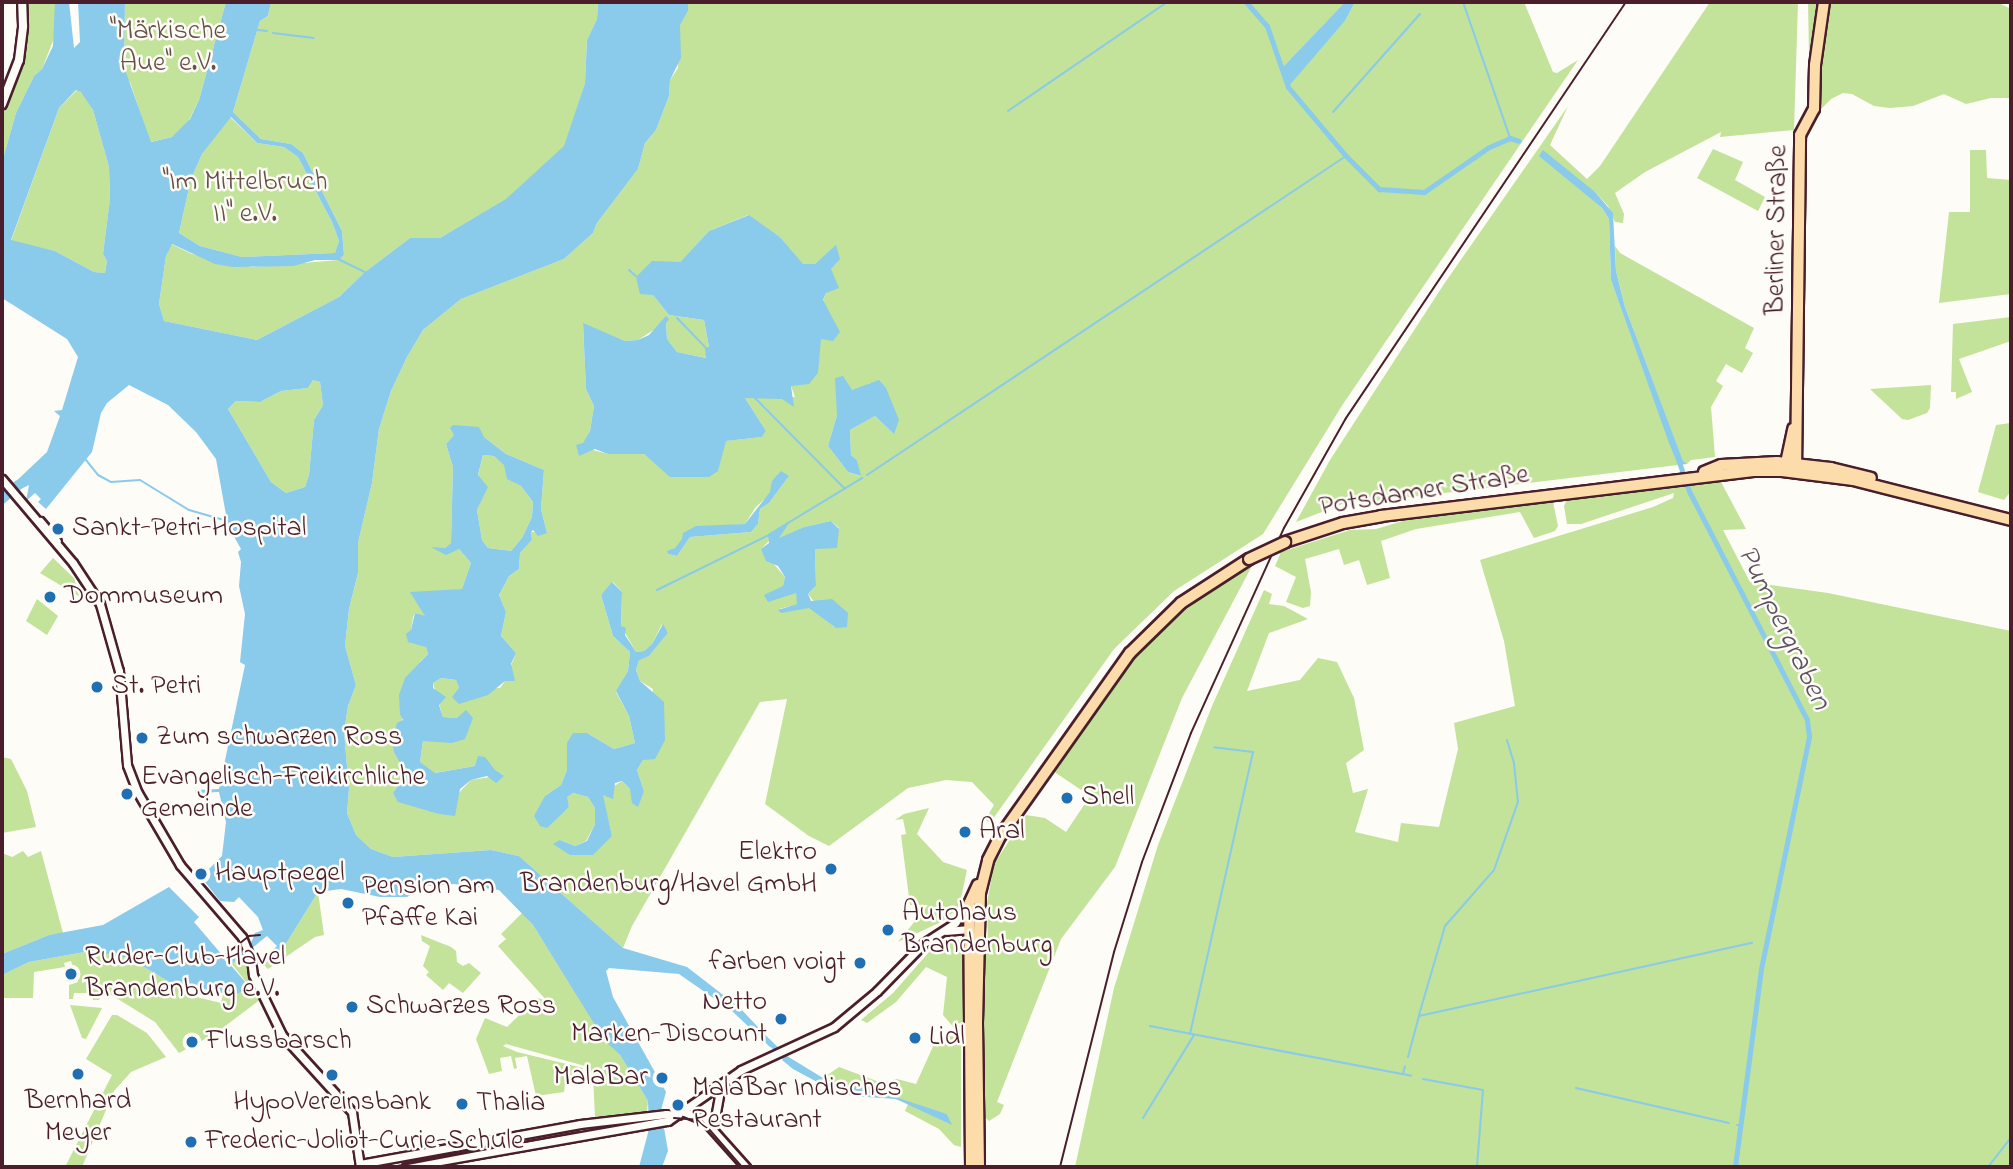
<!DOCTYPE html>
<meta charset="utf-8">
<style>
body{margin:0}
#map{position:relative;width:2013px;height:1169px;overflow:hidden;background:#fdfcf7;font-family:"Indie Flower",sans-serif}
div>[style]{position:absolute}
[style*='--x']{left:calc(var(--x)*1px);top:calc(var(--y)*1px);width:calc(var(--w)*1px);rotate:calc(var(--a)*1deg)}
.green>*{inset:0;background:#c3e29a}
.water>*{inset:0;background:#8acaea}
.stream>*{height:2px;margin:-1px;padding:0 1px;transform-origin:1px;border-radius:1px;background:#8acaea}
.canal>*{height:5px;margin:-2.5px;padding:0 2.5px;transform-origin:2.5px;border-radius:2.5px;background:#8acaea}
.river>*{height:10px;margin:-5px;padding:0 5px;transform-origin:5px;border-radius:5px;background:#8acaea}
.roads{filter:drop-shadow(2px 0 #4a1f2b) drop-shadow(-2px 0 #4a1f2b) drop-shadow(0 2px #4a1f2b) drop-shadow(0 -2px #4a1f2b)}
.tertiary>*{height:7px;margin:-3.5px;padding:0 3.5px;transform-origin:3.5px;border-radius:3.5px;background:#fdfcf7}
.secondary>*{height:8px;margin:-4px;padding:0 4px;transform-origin:4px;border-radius:4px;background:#fdfcf7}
.primary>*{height:10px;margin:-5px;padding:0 5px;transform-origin:5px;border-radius:5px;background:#fddcac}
.tram>*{height:2px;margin:-1px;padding:0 1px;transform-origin:1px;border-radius:1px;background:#4a1f2b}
.rail>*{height:2px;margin:-1px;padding:0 1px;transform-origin:1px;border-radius:1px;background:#4a1f2b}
.bridges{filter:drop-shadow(2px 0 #4a1f2b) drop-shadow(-2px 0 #4a1f2b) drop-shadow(0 2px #4a1f2b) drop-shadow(0 -2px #4a1f2b)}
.primary-bridge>*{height:10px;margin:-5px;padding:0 5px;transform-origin:5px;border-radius:5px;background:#fddcac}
.dots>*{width:19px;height:19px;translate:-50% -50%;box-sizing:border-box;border:4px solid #fdfcf7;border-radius:50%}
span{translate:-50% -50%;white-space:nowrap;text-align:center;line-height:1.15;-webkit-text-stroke:5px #fdfcf7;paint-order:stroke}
.park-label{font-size:28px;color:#685047}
.street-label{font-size:28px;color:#4a1f2b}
.poi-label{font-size:28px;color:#4a1f2b}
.left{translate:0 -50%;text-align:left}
.right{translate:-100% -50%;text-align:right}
.water-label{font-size:30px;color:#5d5264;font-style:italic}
.frame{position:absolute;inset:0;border:4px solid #4a1f2b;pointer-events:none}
</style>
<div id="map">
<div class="green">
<i style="clip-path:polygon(28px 2px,55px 2px,56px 33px,42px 69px,34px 76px,16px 113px,2px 162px,2px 111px,25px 52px)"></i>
<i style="clip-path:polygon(125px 2px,226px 2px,199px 100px,186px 126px,172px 137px,150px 142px,130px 82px,127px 82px,124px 67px)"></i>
<i style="clip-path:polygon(271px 2px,598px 2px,597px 19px,587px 40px,585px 83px,565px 146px,507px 199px,440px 238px,410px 238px,365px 272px,339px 297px,257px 340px,164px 321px,159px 304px,166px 256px,171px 244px,192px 254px,253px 267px,339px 260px,344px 255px,342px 231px,303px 153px,291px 144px,261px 139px,233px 112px,260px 21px,268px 16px)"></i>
<i style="clip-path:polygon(evenodd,688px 2px,1345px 2px,1281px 69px,1288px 86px,1345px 21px,1355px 2px,1524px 2px,1553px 72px,1557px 73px,1578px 60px,1343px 404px,1263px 534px,1174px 591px,1114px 649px,990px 823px,985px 820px,994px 805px,972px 782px,946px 780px,908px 788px,829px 846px,809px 836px,765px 804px,787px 699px,760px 702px,632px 926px,623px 948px,519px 856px,491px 850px,393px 857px,371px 849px,356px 835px,347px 813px,349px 789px,344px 732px,348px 706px,356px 685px,345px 646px,349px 609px,358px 573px,358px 543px,372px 483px,379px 429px,391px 391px,407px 357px,423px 330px,461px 299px,564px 259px,593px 233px,597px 223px,638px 169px,645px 143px,656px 130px,669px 96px,670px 80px,678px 68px,680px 24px,688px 11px,688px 2px,748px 215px,780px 237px,803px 265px,815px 264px,836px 246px,826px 293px,791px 386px,795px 397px,745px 398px,766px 431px,762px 437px,725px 441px,718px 470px,670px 476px,644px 454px,609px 454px,576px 446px,583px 444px,590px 431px,594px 406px,586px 389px,583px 324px,625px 341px,638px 340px,666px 322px,667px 339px,677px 352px,707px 358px,709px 347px,704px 320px,669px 315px,653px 295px,662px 264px,680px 262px,709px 231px,748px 215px,688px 2px,870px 383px,893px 433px,875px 416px,850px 430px,851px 455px,857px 460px,860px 476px,848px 472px,828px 446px,837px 415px,852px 390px,862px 389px,870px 383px,688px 2px,454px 435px,484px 437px,506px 454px,544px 470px,541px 509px,547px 533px,531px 532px,532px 540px,520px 553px,519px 569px,509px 576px,499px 595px,506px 612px,501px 636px,516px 653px,505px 681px,500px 688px,459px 688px,456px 680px,441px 678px,433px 683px,443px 717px,457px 718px,423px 741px,420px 762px,434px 773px,475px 766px,503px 775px,471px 780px,439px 814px,393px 793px,406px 773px,401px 723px,420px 662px,428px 654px,426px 647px,411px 630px,413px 617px,415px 613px,426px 617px,432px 593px,462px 589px,471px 563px,459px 549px,433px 547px,445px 548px,451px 543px,453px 467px,446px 444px,454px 435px,688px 2px,789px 476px,769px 503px,760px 509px,758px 524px,751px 532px,690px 537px,677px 556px,668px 554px,699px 528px,745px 524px,755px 508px,789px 476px,688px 2px,789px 521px,778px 539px,804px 527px,831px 521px,839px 528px,815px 549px,816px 586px,808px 594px,836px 628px,809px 607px,779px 609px,798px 604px,796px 593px,783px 586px,785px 577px,761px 549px,789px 521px,688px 2px,613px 582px,622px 592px,621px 626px,636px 652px,644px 651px,652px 644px,662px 624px,668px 633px,649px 656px,639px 659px,636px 670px,640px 681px,653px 689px,643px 760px,637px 770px,644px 791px,630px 789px,622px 781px,602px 794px,612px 836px,585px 853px,570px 855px,560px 840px,575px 846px,586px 841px,595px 824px,595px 808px,588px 797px,573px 793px,566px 797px,569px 807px,562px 813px,545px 796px,561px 785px,567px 770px,567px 743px,587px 733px,614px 749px,635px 743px,629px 716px,616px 692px,628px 671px,630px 652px,613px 636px,601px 595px,613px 582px)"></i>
<i style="clip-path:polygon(1710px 2px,1798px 2px,1794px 130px,1720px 137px,1721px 132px,1645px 172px,1615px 193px,1624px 214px,1623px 223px,1615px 222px,1608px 206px,1595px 192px,1540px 155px,1602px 208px,1609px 219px,1611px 280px,1678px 465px,1368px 502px,1350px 501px,1296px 522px,1330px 460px,1444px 284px,1568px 106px,1550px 145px,1587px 179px,1600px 166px)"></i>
<i style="clip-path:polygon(1808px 2px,1997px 2px,2011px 9px,2011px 98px,1991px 98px,1966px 104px,1944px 94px,1913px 106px,1890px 108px,1874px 106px,1852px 94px,1843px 93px,1831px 99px,1817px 113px,1810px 110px)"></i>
<i style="clip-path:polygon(77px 90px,82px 92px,93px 110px,109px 167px,110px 200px,103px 254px,107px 261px,105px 273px,94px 272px,55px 251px,11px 241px,59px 108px)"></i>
<i style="clip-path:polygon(230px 117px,257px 143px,284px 147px,298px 157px,332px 222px,339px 241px,335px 253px,242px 257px,200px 246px,179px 233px,191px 179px,202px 154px)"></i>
<i style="clip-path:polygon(1713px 149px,1743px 162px,1735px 180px,1765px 197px,1758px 211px,1697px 178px)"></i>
<i style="clip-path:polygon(1970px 150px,1986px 150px,1987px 178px,2011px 180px,2011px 294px,1939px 303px,1949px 212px,1970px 212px)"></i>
<i style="clip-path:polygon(1615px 246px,1620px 253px,1754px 328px,1745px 348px,1753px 353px,1742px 373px,1726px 364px,1716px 381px,1723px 386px,1711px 407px,1715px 457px,1691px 460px,1687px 464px,1683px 462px,1625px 307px,1616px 271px)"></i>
<i style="clip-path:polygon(2011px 317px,2011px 341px,1959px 359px,1972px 392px,1956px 399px,1956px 392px,1951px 392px,1953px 324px)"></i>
<i style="clip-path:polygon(313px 380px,320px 382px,323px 405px,314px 420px,309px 475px,305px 487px,286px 493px,271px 482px,228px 409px,236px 401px,260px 402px,281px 391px,308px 388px)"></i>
<i style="clip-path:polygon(1931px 385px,1930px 408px,1927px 413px,1908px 420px,1902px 419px,1870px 389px)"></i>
<i style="clip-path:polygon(2011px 423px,2011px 491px,2004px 500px,1978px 492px,1996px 425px)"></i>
<i style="clip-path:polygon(483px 455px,494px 456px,505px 465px,508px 479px,521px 486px,533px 502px,532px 517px,522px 538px,511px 551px,488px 548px,482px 540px,477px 510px,487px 488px,478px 476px)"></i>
<i style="clip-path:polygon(1721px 482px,1746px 529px,1723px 530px,1750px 582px,1828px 593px,2011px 631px,2011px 1167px,1075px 1167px,1114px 988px,1158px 845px,1212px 706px,1264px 590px,1272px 594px,1269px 604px,1284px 606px,1308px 619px,1269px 633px,1247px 691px,1300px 680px,1318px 658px,1337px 662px,1354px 698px,1364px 750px,1346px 763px,1353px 793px,1368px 789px,1355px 832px,1398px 842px,1401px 823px,1439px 827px,1458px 749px,1454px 723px,1515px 706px,1504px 641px,1480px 560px,1653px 507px,1673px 498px,1674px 493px,1581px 524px,1567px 524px,1564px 506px,1567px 499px)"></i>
<i style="clip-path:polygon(1553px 502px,1558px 526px,1555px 531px,1534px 538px,1520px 512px,1416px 529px,1381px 541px,1390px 578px,1367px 585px,1359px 560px,1344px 565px,1339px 549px,1305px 559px,1311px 592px,1310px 606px,1303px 608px,1286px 602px,1296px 577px,1275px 566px,1281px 552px,1350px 530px,1376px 529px,1413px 518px)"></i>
<i style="clip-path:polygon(53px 558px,74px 578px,80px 597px,40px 573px)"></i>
<i style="clip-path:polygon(1253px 564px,1182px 698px,1115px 867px,1061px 939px,997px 1102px,1004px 1105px,1000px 1114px,989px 1121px,982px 1114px,982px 1021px,983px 947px,988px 946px,987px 903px,994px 864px,1026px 815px,1045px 818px,1066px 832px,1090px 796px,1053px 771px,1089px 718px,1135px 657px,1162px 629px,1215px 586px)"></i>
<i style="clip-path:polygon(37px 599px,58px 616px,47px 635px,26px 621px)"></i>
<i style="clip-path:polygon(2px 757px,11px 759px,27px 791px,36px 827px,2px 833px)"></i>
<i style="clip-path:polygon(929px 808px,917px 834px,943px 862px,967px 870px,959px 907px,943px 921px,898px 942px,928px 905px,910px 905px,901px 835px,906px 834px,903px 819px,895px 820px,904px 814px)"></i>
<i style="clip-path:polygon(23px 851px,28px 857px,41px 851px,63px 933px,49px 935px,2px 954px,2px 853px,12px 857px)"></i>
<i style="clip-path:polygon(318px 892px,324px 935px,315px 937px,268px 969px,264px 965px,282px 950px)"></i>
<i style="clip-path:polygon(522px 913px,533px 925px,606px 1041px,620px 1055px,648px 1101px,647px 1112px,595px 1117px,593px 1075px,585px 1066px,506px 1044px,503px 1046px,517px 1052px,583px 1068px,581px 1076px,566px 1077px,564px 1092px,536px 1096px,527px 1056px,515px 1058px,517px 1068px,514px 1069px,511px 1056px,500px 1058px,502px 1071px,489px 1074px,476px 1039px,485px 1018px,507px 1027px,537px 998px,547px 1001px,498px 946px,506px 939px,501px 934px)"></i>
<i style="clip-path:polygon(421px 935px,451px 947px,456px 951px,457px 962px,463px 966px,469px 963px,481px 973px,463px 993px,449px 983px,443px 990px,426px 975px,429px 972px,423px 966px,430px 946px,422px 941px)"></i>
<i style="clip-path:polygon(958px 940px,963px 943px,963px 1038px,943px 1015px,947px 977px,926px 967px,896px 1002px,867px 1023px,861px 1020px,893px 993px,930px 951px,942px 943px)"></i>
<i style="clip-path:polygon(90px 951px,129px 958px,181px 989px,185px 985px,190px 986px,188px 995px,221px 1003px,223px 994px,229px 997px,234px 995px,246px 982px,231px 963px,245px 954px,249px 976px,261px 999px,216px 1033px,179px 1053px,155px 1022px,105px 991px,99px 1000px,93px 1000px,92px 993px,74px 993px,73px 999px,69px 999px,69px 985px,78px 982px,71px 961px,64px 963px,65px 967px,34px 972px,33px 998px,2px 998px,2px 975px,29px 962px)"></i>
<i style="clip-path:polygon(70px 1005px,102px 1008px,86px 1039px,82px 1038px)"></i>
<i style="clip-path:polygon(112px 1015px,117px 1015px,147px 1033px,166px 1057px,131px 1072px,114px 1091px,82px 1167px,65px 1167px,112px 1075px,86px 1059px)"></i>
<i style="clip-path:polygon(943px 1035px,961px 1038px,961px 1147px,954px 1145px,939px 1129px,905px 1111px,908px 1104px,951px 1124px,947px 1114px,823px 1078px,839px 1067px,882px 1083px,897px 1079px,916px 1084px,935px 1042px)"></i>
</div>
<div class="water">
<i style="clip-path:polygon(evenodd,55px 2px,69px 2px,74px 48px,80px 42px,78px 2px,125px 2px,124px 67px,151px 142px,172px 137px,190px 119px,199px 100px,226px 2px,271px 2px,268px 16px,260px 21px,233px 112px,261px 139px,291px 144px,303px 153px,342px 231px,344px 255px,339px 260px,315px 260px,293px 266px,233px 267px,215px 264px,172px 244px,166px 256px,159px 304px,164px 321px,257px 340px,339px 297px,365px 272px,410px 238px,440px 238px,506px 199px,564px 146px,585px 83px,587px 40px,597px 19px,598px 2px,688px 2px,688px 11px,680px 25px,681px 58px,670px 80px,669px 96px,656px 130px,645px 143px,638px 169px,597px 223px,593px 233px,564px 259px,461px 299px,423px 330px,407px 357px,391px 391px,379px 429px,372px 483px,358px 543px,358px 573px,349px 609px,345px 646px,356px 685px,348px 706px,344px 732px,349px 789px,347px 813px,356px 835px,371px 849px,393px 857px,491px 850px,519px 856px,623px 948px,687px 967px,740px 1008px,774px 1044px,770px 1047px,732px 1011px,679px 974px,609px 968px,606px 971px,613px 997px,666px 1092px,661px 1110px,668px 1151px,662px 1167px,639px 1167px,649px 1129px,648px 1101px,628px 1068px,620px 1055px,605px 1041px,533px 925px,499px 890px,454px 884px,427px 886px,407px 897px,380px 897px,341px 889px,318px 892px,282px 950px,264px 965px,262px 960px,277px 946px,267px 936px,253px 947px,251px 943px,255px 933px,263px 930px,258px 917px,239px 897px,234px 902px,220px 901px,201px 877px,222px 856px,226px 822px,219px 792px,196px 793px,195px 790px,219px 789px,245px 665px,240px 662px,245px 614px,239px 586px,241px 562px,238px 552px,241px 549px,228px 526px,216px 459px,196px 432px,168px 405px,129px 385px,107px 403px,101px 413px,92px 452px,46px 509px,38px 502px,41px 499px,35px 493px,26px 501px,29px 485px,17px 491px,12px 485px,47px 452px,60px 416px,54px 411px,62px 410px,78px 357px,67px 339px,2px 298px,2px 162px,16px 113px,34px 76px,42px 69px,53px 46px,55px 2px,76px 90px,81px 92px,93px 110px,109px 167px,110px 199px,103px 254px,107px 261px,105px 273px,94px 272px,55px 251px,11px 240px,59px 108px,76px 90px,55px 2px,231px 117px,257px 143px,284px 147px,298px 157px,332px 222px,339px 241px,335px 253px,242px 257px,200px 246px,179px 233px,191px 179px,202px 154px,231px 117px,55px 2px,313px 380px,320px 382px,323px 405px,314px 420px,309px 475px,305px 487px,286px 493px,271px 482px,228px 409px,236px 401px,260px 402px,281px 391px,308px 388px,313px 380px)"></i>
<i style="clip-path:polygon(1345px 2px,1355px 2px,1345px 21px,1288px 87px,1281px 69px)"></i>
<i style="clip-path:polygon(1543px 150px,1595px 192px,1613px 213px,1616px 271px,1625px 307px,1683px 461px,1687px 464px,1678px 465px,1669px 443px,1611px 280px,1609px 219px,1602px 208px,1539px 156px)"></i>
<i style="clip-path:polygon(749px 215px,780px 237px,803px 264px,815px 264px,836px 245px,840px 259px,831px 269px,839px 288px,826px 293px,823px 300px,840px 332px,833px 341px,821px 339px,818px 373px,809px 384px,791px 386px,794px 407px,782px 399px,745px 398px,766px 431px,762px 437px,726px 441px,718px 471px,709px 477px,670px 477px,644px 454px,608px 454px,595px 449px,579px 456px,576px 445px,583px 443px,590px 431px,594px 406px,586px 389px,583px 323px,625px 341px,638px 340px,649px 335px,666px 316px,669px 319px,666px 323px,667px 339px,677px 352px,706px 358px,705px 348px,709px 347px,704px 320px,669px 315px,653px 295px,640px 294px,636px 277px,652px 261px,680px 262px,709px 231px)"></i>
<i style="clip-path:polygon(843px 376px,852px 390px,879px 380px,886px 388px,899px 420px,894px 434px,875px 416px,850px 430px,851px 455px,857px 460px,861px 476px,848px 472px,828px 446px,837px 415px,835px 378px)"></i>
<i style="clip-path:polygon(evenodd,453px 425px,479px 427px,484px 437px,506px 454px,544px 470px,541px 509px,547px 533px,538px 536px,533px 530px,531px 532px,532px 540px,520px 553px,519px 569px,509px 576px,499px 595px,506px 612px,501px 636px,516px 653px,511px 664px,515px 681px,505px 681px,488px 695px,459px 704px,452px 697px,459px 688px,456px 680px,441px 678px,433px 683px,433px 688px,446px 697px,439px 705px,443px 717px,457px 718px,466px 710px,473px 718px,465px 739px,452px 743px,423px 741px,420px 762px,435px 773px,475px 766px,478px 756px,485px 757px,495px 770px,504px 776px,496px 783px,487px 776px,471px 780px,460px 789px,455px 816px,439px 814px,398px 802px,393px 793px,406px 773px,394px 752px,392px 742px,397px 723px,403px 720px,400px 714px,399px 695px,405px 678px,428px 654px,426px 647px,408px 642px,406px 634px,411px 630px,415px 613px,425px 616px,410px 592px,462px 589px,471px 563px,459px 549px,446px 555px,431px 547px,445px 548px,451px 543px,453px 467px,446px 444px,454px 435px,450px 428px,453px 425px,483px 455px,494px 456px,504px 465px,507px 479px,521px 486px,533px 502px,532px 517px,522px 538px,511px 551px,488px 548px,482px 540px,477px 510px,488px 487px,478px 475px,483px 455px)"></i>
<i style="clip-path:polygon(781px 471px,789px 476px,769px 503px,760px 509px,758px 524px,751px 532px,690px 537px,677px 556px,668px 554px,667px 551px,675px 548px,682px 539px,683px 533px,696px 526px,745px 524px,770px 492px,772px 481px)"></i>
<i style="clip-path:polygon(791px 520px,779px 538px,804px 527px,831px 521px,839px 529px,837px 548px,815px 549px,816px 586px,808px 594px,811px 601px,832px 599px,848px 613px,847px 627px,836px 628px,809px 608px,781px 613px,778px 610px,797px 604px,796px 593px,768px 602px,764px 595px,783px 586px,785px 577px,778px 566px,766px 561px,761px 549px,769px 543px,768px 534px)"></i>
<i style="clip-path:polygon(612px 582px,622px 592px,621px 626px,626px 628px,625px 635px,636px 652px,644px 651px,652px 644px,663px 624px,668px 633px,649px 656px,639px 660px,636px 670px,640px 681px,664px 702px,665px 740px,655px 759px,643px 760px,637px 770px,644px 791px,638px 807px,632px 803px,630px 789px,622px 781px,615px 783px,613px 799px,603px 795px,612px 836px,593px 855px,570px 855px,553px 844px,560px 840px,575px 846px,587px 841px,595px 824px,595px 808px,588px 797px,573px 793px,567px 797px,569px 807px,547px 828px,540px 826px,534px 816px,545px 796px,561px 785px,567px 770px,567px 743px,573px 733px,587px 733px,614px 749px,635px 743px,629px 716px,616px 691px,628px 671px,630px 652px,613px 636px,601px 595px)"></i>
<i style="clip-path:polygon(169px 887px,199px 917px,194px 922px,246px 983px,241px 992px,229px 997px,227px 994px,186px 985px,181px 989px,129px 958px,90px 951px,29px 962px,2px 975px,2px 954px,49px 935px,103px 925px)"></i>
<i style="clip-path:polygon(787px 1056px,823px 1078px,895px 1097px,947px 1114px,952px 1125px,896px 1099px,852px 1096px,819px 1083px,793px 1069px,782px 1060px)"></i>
</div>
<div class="stream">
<i style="--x:1463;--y:2;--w:144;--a:70.9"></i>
<i style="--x:258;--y:30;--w:9;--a:6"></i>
<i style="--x:273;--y:33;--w:41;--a:7"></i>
<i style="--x:1008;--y:111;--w:193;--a:-34.4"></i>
<i style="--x:1333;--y:112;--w:131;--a:-48.4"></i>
<i style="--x:338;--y:259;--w:30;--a:26"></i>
<i style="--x:629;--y:270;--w:9;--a:41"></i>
<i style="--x:677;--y:318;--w:43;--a:45.9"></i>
<i style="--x:755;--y:398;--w:127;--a:45.3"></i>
<i style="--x:86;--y:460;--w:19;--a:51"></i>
<i style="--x:98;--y:475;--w:15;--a:28"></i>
<i style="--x:111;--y:482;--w:29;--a:-4"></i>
<i style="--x:140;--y:480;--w:57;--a:31.5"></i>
<i style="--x:189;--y:510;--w:40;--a:16"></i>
<i style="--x:867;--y:475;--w:576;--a:-33.66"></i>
<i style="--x:788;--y:523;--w:87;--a:-31.3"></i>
<i style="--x:657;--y:590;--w:125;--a:-26.2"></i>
<i style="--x:1419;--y:1015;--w:93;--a:-73.7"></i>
<i style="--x:1445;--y:926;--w:74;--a:-48.8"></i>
<i style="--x:1494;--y:870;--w:72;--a:-70.6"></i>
<i style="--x:1518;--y:802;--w:39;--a:-96"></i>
<i style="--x:1514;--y:763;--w:24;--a:-107"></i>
<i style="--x:1150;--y:1026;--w:266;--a:10.8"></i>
<i style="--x:1190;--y:1034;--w:289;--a:-77.4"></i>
<i style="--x:1253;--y:752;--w:39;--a:-173"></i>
<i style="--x:1408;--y:1057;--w:42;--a:-75"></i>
<i style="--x:1419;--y:1016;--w:341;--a:-12.4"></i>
<i style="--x:1403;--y:1074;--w:8;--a:-76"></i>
<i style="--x:1423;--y:1079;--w:61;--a:10.4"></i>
<i style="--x:1483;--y:1090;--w:77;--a:94.5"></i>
<i style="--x:1576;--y:1088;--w:157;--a:12.9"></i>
<i style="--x:1143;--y:1118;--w:97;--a:-58.4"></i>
<i style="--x:1737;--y:1125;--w:4;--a:0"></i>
<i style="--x:1988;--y:1167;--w:37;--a:-52"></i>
</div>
<div class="canal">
<i style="--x:1246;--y:2;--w:32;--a:49"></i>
<i style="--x:1267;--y:26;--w:65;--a:71"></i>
<i style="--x:1288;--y:87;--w:90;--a:50"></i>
<i style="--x:1346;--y:156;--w:47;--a:45"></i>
<i style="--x:1379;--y:189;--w:45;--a:3.8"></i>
<i style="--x:1424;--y:192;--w:79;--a:-34.7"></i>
<i style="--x:1489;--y:147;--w:23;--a:-23"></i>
<i style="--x:1510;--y:138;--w:9;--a:18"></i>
<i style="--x:1678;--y:459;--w:36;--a:71"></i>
<i style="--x:1690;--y:493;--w:255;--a:62.7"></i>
<i style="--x:1807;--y:720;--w:17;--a:83"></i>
<i style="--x:1809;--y:737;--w:237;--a:101.7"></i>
<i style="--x:1761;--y:969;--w:200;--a:97.5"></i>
<i style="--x:225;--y:965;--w:39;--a:-38"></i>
<i style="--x:768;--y:1041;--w:29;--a:44"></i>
</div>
<div class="river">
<i style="--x:2;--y:499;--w:21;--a:-41"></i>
</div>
<div class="roads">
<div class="tertiary">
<i style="--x:2;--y:479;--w:110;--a:49.8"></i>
<i style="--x:73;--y:563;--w:49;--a:56.6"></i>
<i style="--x:100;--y:604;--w:70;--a:74.2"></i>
<i style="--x:119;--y:671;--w:94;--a:85.1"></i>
<i style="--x:127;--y:765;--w:30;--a:69"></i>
<i style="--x:138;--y:793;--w:83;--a:59.7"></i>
<i style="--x:180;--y:865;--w:95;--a:49.3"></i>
<i style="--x:242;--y:937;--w:24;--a:68"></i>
<i style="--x:251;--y:959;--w:16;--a:83"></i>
<i style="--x:253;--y:975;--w:67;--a:64.2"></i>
<i style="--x:282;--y:1035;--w:104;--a:47.7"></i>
<i style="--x:352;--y:1112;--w:56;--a:81.7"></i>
<i style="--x:40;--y:521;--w:26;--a:50"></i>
<i style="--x:946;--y:931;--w:23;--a:-5"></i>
<i style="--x:684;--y:1112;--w:22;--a:22"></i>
<i style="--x:704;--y:1120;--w:63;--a:48.2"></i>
<i style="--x:713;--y:1129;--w:45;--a:-79.7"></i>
<i style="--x:360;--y:1164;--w:224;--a:-10.3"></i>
<i style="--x:580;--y:1124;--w:87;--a:-6.6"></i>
<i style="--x:666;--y:1114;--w:12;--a:5"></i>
<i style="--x:406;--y:1167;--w:266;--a:-10"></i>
<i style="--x:668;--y:1121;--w:89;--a:-34.9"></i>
<i style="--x:741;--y:1070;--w:102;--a:-24.8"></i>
<i style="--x:834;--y:1027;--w:56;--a:-39.9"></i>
<i style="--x:877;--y:991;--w:67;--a:-45.6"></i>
<i style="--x:924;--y:943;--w:37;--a:-33"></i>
<i style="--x:955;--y:923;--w:21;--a:-53"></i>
</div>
<div class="secondary">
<i style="--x:2;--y:104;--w:47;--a:-68.9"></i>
<i style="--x:19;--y:60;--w:34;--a:-83"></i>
<i style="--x:23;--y:26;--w:24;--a:-92"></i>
</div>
<div class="primary">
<i style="--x:1788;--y:468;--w:5;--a:-112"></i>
<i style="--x:1786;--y:463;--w:35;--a:-78"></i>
<i style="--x:1704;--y:472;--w:18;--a:-22"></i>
<i style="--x:1721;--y:465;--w:56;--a:-3.1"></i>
<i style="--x:1777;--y:462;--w:54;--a:6.3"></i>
<i style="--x:1831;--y:468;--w:41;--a:14"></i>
<i style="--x:1796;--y:472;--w:337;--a:-89.3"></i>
<i style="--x:1800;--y:135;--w:30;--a:-62"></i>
<i style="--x:1814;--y:109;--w:44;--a:-88.7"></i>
<i style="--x:1815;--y:65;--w:64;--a:-81.9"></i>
<i style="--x:1285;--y:542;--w:61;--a:-18.1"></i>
<i style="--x:1343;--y:523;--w:39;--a:-10"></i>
<i style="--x:1381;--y:516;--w:375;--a:-6.9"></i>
<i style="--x:1753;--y:471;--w:29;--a:0"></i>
<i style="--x:1782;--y:471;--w:72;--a:7.2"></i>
<i style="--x:1853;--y:480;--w:163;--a:14.2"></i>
<i style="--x:971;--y:1167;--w:263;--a:-90.4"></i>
<i style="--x:969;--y:904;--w:21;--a:-65"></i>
<i style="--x:979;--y:1167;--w:144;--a:-90.8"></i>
<i style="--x:977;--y:1023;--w:130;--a:-88.7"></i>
<i style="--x:980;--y:893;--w:34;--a:-76"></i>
<i style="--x:988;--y:860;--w:28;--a:-63"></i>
<i style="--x:1001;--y:835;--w:223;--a:-54.7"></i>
<i style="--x:1130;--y:653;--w:71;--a:-44.4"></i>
<i style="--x:1181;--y:603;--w:81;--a:-32.9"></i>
</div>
</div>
<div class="tram">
<i style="--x:674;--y:1118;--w:27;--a:4"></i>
<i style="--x:701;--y:1120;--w:62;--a:48.9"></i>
<i style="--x:392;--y:1167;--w:189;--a:-10.7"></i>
</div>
<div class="rail">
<i style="--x:221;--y:958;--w:36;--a:-38"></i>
<i style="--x:249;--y:936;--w:11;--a:-5"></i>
<i style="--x:1060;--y:1167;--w:222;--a:-75.9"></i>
<i style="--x:1114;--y:952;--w:94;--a:-72.7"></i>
<i style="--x:1142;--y:862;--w:138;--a:-69.2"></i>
<i style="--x:1191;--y:733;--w:225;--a:-65.6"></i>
<i style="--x:1284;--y:528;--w:126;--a:-60.6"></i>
<i style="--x:1346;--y:418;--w:501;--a:-56.06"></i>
</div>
<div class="bridges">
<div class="primary-bridge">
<i style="--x:1249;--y:559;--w:40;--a:-25"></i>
</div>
</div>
<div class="dots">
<i style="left:58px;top:529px;background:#1f6fb2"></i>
<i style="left:50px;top:597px;background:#1f6fb2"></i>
<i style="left:97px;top:687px;background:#1f6fb2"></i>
<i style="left:142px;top:738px;background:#1f6fb2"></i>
<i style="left:127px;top:794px;background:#1f6fb2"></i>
<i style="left:1067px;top:798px;background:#1f6fb2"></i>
<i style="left:965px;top:832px;background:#1f6fb2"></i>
<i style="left:831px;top:869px;background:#1f6fb2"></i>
<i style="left:201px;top:874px;background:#1f6fb2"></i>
<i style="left:348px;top:903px;background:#1f6fb2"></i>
<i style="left:888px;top:930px;background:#1f6fb2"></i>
<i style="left:860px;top:963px;background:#1f6fb2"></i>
<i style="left:71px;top:974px;background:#1f6fb2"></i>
<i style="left:352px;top:1007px;background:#1f6fb2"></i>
<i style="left:781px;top:1019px;background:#1f6fb2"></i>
<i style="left:915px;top:1038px;background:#1f6fb2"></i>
<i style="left:192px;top:1042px;background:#1f6fb2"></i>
<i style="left:78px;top:1074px;background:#1f6fb2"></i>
<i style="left:332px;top:1075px;background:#1f6fb2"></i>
<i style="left:662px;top:1078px;background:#1f6fb2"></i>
<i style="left:462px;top:1104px;background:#1f6fb2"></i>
<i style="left:678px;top:1105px;background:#1f6fb2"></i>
<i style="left:191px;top:1142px;background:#1f6fb2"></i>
</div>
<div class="park-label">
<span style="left:168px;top:48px">"Märkische<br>Aue" e.V.</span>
<span style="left:245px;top:199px">"Im Mittelbruch<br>II" e.V.</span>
</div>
<div class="street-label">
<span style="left:1778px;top:230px;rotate:-89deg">Berliner Straße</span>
<span style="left:1424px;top:492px;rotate:-9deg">Potsdamer Straße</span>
</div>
<div class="poi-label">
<span class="left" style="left:72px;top:529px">Sankt-Petri-Hospital</span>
<span class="left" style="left:64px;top:597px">Dommuseum</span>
<span class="left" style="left:111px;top:687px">St. Petri</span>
<span class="left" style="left:156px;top:738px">Zum schwarzen Ross</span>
<span class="left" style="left:141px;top:794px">Evangelisch-Freikirchliche<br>Gemeinde</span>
<span class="left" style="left:1081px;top:798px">Shell</span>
<span class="left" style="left:979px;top:832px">Aral</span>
<span class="right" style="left:817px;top:869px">Elektro<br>Brandenburg/Havel GmbH</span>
<span class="left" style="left:215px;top:874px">Hauptpegel</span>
<span class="left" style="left:362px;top:903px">Pension am<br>Pfaffe Kai</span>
<span class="left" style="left:902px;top:930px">Autohaus<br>Brandenburg</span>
<span class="left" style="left:85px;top:974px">Ruder-Club-Havel<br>Brandenburg e.V.</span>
<span class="right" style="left:846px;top:963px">farben voigt</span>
<span class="right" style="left:767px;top:1019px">Netto<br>Marken-Discount</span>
<span class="left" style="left:366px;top:1007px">Schwarzes Ross</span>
<span class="left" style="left:929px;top:1038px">Lidl</span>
<span class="left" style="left:206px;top:1042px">Flussbarsch</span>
<span class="right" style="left:648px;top:1078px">MalaBar</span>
<span class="left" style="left:692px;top:1105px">MalaBar Indisches<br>Restaurant</span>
<span style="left:78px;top:1118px">Bernhard<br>Meyer</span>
<span style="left:332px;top:1103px">HypoVereinsbank</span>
<span class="left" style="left:476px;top:1104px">Thalia</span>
<span class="left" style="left:205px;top:1142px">Frederic-Joliot-Curie-Schule</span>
</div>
<div class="water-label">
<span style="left:1783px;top:628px;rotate:64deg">Pumpergraben</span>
</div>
<div class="frame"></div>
</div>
